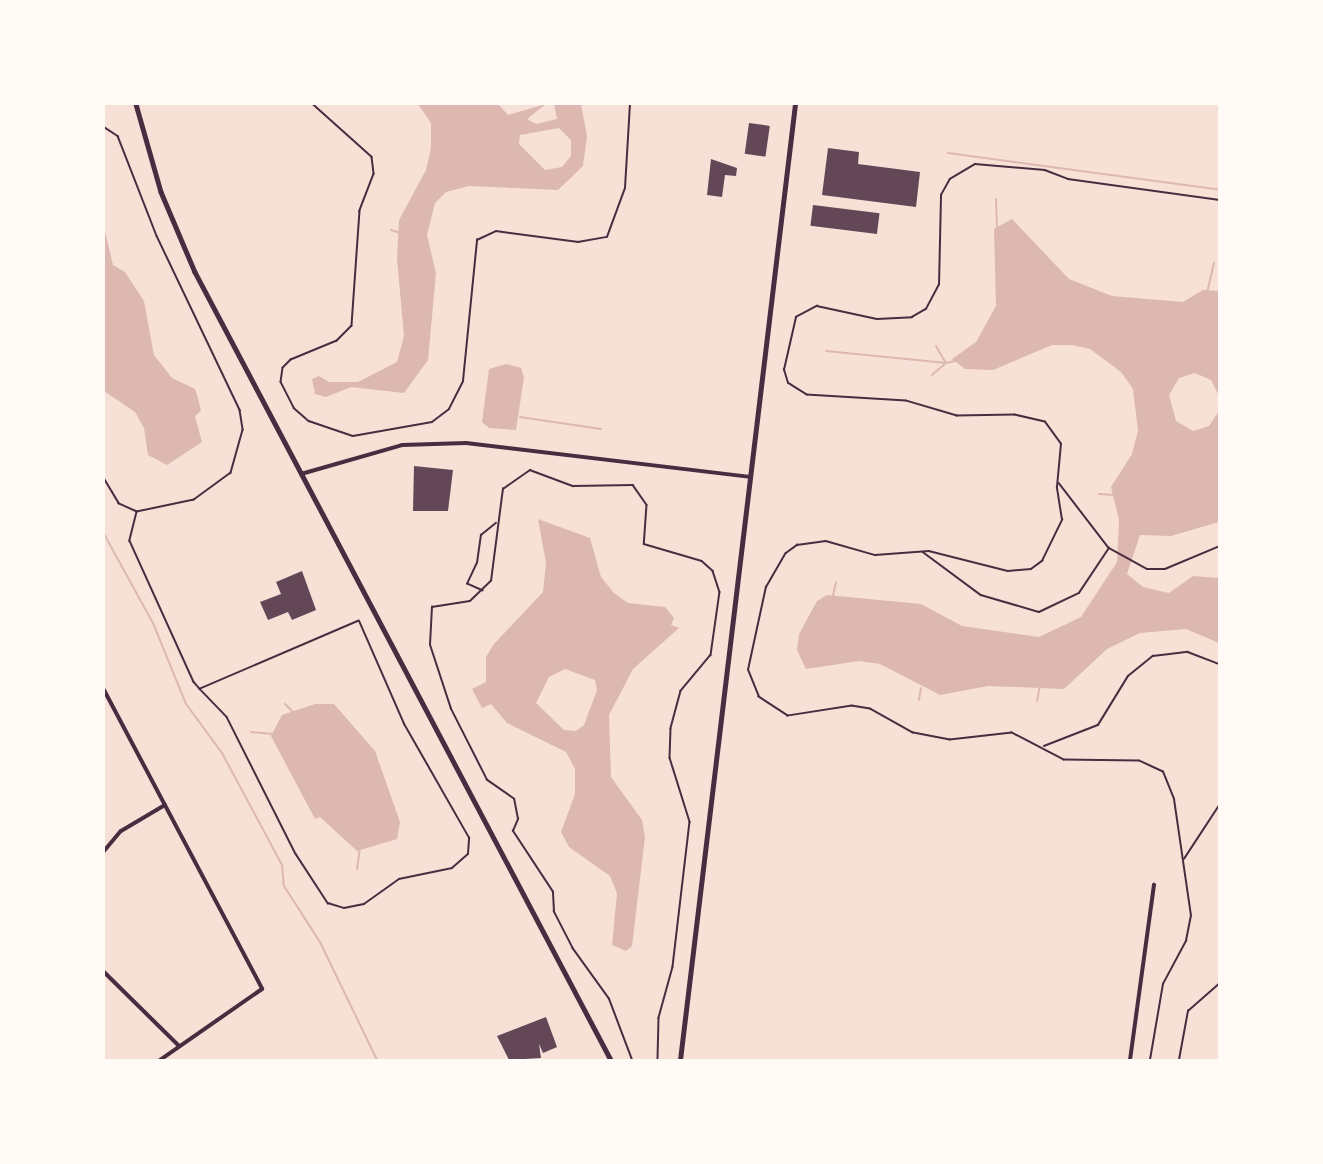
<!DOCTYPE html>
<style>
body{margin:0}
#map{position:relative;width:1323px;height:1164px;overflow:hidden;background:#f7e1d7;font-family:Commissioner,sans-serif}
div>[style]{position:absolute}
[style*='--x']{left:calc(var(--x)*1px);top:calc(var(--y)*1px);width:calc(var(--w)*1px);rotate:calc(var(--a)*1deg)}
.water>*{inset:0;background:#dcb8b0}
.stream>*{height:2px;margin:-1px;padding:0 1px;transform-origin:1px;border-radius:1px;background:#dcb8b0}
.building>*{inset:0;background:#644757;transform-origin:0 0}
.path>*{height:1.5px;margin:-0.75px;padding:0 0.75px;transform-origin:0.75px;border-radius:0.75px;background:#4a2c40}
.minor>*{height:4px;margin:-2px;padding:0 2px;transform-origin:2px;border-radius:2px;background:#4a2c40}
.tertiary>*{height:4.5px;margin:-2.25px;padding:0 2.25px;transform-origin:2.25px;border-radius:2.25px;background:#4a2c40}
span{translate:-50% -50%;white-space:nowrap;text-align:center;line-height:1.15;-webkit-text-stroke:4.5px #fffaf5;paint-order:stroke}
.frame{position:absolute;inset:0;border:105px solid #fffaf5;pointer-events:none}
</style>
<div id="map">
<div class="water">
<i style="clip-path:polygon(evenodd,418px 104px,498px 104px,508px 115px,546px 104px,527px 119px,536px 124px,557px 119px,554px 104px,581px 104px,587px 136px,583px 166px,558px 190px,469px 186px,446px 192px,435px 203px,427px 235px,436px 273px,428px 360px,404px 393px,351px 387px,326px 397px,315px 394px,312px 379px,319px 376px,329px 382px,358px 382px,397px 362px,404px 336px,397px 259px,399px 220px,426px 170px,431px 148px,431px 123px,418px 104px,559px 128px,571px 140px,571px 156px,562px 167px,545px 170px,519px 144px,520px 135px,559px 128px)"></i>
<i style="clip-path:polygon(1012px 219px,1069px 279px,1112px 296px,1183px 302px,1203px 290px,1219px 291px,1219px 396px,1211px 380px,1195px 373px,1179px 378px,1169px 395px,1176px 421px,1193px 431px,1209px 426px,1219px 411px,1219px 522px,1171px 536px,1140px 535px,1127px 574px,1143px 587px,1169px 593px,1193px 576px,1219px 578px,1219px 643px,1186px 629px,1140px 633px,1107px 649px,1064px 689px,988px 686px,940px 695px,880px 664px,859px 661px,806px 669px,797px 650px,799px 634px,817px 601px,827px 595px,921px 604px,962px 626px,1039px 637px,1081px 617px,1117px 562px,1119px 520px,1111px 487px,1132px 454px,1138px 431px,1133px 389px,1121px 372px,1090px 349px,1072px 345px,1052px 345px,993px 370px,965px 369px,952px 359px,976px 342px,996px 306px,994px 229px)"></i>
<i style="clip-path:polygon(104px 227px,113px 265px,125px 272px,144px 301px,154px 355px,172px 378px,195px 389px,198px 398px,201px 411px,195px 416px,202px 442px,167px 465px,148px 455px,144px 428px,135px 412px,104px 391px)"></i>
<i style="clip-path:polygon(506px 364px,521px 368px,524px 377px,516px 430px,489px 428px,482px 422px,489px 369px)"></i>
<i style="clip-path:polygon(evenodd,538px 519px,590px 538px,601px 577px,614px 593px,628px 603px,665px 607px,674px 618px,671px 625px,679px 628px,633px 669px,609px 715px,611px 777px,642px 820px,645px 837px,632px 946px,626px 951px,612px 945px,617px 893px,610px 876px,569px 847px,561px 832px,575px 794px,575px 769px,566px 752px,507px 723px,491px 704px,482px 708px,472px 689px,486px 682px,486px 657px,494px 644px,543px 592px,546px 563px,538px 519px,565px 669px,595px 680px,597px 690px,584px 725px,576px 731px,564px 730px,536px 703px,549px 677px,565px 669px)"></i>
<i style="clip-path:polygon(315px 704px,334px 704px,375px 751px,400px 822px,397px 839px,357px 851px,320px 817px,315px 819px,271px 736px,282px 715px)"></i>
</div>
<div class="stream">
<i style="--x:948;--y:153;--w:275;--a:7.7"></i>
<i style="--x:996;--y:199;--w:30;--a:88"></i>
<i style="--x:391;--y:230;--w:9;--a:18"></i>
<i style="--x:1207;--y:293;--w:31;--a:-77"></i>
<i style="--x:936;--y:346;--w:20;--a:60"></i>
<i style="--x:946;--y:363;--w:9;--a:-13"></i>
<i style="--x:826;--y:351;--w:121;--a:5.7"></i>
<i style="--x:932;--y:375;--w:18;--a:-41"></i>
<i style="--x:520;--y:417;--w:82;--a:8.4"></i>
<i style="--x:1099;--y:494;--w:15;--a:4"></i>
<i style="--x:104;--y:534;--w:102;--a:61.2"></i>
<i style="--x:153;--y:623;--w:87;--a:67.8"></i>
<i style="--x:186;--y:704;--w:61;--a:53.7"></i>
<i style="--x:222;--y:753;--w:127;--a:61.8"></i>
<i style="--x:282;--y:865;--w:21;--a:85"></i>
<i style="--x:284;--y:886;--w:67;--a:57.3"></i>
<i style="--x:320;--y:942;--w:131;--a:64.2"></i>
<i style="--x:833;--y:596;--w:14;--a:-78"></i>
<i style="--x:919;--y:700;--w:12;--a:-81"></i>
<i style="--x:1037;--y:701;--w:15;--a:-79"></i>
<i style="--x:285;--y:704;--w:13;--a:45"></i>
<i style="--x:251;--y:732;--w:23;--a:5"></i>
<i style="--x:357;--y:869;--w:21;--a:-82"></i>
</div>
<div class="building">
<i style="left:749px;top:123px;width:21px;height:31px;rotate:8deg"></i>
<i style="clip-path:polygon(828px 148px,859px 152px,858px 164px,920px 172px,916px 207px,822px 195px)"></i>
<i style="clip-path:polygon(711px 159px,737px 168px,736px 176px,725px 175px,722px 197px,707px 195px)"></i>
<i style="left:813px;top:205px;width:67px;height:21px;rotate:7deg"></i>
<i style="clip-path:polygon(414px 466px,453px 470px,448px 511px,413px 511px)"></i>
<i style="clip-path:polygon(302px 571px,316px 610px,292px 620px,288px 612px,268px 620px,260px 602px,281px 594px,276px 582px)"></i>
<i style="clip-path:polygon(546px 1017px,557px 1047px,543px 1053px,539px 1044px,541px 1058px,509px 1060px,497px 1036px)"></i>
</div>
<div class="path">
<i style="--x:313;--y:104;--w:79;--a:41.9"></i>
<i style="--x:372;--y:157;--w:17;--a:83"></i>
<i style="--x:374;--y:174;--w:40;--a:111"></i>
<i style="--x:360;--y:211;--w:115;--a:94"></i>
<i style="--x:352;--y:326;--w:21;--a:135"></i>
<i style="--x:337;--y:341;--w:50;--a:157.6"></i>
<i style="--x:291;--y:360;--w:11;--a:135"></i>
<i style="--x:283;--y:368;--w:14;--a:98"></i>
<i style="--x:281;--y:382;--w:29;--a:63"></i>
<i style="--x:294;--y:408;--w:20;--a:41"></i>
<i style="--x:309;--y:421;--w:46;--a:18.8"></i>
<i style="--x:353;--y:436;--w:80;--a:-10"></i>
<i style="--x:432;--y:422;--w:21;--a:-37"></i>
<i style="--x:449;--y:409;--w:31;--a:-63"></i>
<i style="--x:463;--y:381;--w:142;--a:-84.3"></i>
<i style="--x:477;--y:240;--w:21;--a:-25"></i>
<i style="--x:496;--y:231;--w:83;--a:7.6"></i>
<i style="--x:578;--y:242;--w:29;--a:-10"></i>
<i style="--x:607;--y:237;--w:52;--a:-69.8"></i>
<i style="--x:625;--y:188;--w:84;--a:-86.6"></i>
<i style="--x:104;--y:127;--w:17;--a:33"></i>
<i style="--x:118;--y:136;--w:107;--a:68.7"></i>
<i style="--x:157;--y:236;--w:193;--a:64.5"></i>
<i style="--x:240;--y:410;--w:20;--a:81"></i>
<i style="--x:243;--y:430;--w:45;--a:105.6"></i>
<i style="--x:231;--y:473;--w:46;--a:143.9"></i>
<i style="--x:194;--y:500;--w:58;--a:168.1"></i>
<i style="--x:137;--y:512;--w:20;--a:-156"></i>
<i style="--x:119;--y:504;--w:29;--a:-121"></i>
<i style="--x:1059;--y:483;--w:82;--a:52.4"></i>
<i style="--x:1109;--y:548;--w:43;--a:28.9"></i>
<i style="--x:1147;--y:569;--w:18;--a:0"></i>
<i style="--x:1165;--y:569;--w:60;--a:-22.7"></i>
<i style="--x:137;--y:512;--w:30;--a:104"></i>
<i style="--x:130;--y:541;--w:155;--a:65.6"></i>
<i style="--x:194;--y:682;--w:9;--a:49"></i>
<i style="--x:200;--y:689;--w:39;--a:46"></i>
<i style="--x:227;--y:717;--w:153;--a:63.3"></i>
<i style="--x:296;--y:854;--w:59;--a:56.9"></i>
<i style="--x:328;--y:903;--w:17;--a:17"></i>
<i style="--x:344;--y:908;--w:20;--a:-11"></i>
<i style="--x:364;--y:904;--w:43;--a:-35.5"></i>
<i style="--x:399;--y:879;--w:54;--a:-11.7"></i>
<i style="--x:452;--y:868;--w:21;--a:-41"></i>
<i style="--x:468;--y:854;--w:16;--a:-86"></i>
<i style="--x:469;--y:838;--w:131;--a:-119.7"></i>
<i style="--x:404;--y:724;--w:112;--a:-113.6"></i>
<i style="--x:359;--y:621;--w:173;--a:156.8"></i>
<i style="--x:923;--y:552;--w:72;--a:36.6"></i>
<i style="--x:981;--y:595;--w:60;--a:16.3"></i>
<i style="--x:1039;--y:612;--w:44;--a:-25.4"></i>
<i style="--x:1079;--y:593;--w:54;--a:-56.3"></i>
<i style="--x:483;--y:591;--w:17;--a:-156"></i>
<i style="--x:467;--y:584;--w:23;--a:-65"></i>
<i style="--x:477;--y:563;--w:28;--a:-82"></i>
<i style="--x:481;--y:535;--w:19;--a:-39"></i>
<i style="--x:1044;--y:746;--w:58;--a:-21.3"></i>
<i style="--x:1098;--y:725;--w:57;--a:-58.5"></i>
<i style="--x:1128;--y:676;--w:32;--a:-39"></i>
<i style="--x:1153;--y:656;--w:35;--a:-7"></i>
<i style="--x:1188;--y:652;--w:34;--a:21"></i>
<i style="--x:1184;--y:859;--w:66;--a:-56.8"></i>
<i style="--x:632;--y:1060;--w:65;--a:-110.7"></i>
<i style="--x:609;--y:999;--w:62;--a:-125.8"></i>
<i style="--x:573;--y:949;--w:42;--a:-117.2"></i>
<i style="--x:554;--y:912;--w:20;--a:-93"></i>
<i style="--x:553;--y:892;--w:73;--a:-123.3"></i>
<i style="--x:513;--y:831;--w:13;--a:-67"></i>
<i style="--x:518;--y:819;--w:20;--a:-101"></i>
<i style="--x:514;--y:799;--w:33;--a:-145"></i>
<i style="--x:487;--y:780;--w:80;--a:-116.9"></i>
<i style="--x:451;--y:709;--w:67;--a:-108.2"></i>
<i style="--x:430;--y:645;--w:38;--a:-87"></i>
<i style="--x:432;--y:607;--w:38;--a:-9"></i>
<i style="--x:470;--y:601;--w:29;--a:-44"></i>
<i style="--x:491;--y:581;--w:93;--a:-82.6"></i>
<i style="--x:503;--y:489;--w:33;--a:-35"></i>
<i style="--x:530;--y:470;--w:46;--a:20.4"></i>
<i style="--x:573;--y:486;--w:60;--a:-1"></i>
<i style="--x:633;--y:485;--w:24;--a:55"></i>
<i style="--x:647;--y:505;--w:39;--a:94"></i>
<i style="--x:644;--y:544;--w:60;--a:16.3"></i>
<i style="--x:702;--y:561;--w:15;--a:42"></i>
<i style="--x:713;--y:571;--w:22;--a:72"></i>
<i style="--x:720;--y:592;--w:64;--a:98.1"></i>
<i style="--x:711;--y:655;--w:47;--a:129.8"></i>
<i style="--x:681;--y:691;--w:39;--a:105"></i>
<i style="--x:671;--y:729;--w:29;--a:92"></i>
<i style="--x:670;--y:758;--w:67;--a:72.6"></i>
<i style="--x:690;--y:822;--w:146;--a:96.7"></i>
<i style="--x:673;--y:967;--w:53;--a:105.4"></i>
<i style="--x:659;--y:1018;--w:42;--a:91.4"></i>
<i style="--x:1150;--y:1060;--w:77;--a:-80.3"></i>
<i style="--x:1163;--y:984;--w:49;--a:-61.9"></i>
<i style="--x:1186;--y:941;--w:25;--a:-79"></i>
<i style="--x:1191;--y:916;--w:118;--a:-98.3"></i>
<i style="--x:1174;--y:799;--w:29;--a:-112"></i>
<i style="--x:1163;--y:772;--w:26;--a:-155"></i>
<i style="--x:1139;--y:761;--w:75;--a:-179.2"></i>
<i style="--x:1064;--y:760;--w:59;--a:-152.6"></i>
<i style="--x:1012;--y:733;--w:62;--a:173.6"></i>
<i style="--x:950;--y:740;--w:38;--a:-169"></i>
<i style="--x:913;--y:733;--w:49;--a:-150.8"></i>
<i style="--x:870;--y:709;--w:18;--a:-171"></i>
<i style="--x:852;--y:706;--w:65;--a:171.1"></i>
<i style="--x:788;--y:716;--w:35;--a:-147"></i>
<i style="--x:759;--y:697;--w:29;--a:-112"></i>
<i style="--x:748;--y:670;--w:85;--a:-77.8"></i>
<i style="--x:766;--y:587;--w:39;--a:-60"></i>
<i style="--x:786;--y:553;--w:14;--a:-36"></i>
<i style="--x:797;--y:545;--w:29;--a:-8"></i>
<i style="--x:826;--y:541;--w:51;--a:15.9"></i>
<i style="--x:875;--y:555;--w:54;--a:-4.2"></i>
<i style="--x:929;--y:551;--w:81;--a:14.2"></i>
<i style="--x:1008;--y:571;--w:23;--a:-5"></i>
<i style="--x:1031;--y:569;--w:14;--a:-36"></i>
<i style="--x:1042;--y:561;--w:46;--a:-64"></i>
<i style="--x:1062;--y:520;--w:33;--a:-99"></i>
<i style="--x:1057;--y:487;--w:43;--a:-84.7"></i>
<i style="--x:1061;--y:444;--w:27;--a:-126"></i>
<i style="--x:1045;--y:422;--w:31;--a:-167"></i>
<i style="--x:1015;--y:415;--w:58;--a:179"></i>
<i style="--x:957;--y:416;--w:53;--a:-163.6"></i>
<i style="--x:906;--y:401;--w:99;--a:-176.5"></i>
<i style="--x:807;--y:395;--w:22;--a:-148"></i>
<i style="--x:788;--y:383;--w:14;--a:-107"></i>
<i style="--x:784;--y:370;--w:54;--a:-77.2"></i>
<i style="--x:796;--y:317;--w:24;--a:-28"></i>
<i style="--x:817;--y:306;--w:61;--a:12.2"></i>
<i style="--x:877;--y:319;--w:35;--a:-3"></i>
<i style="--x:912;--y:317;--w:16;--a:-30"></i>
<i style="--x:926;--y:309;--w:27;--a:-62"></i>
<i style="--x:939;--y:285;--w:90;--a:-88.7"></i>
<i style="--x:941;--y:195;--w:18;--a:-61"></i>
<i style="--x:950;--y:179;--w:29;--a:-31"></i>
<i style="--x:975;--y:164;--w:70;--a:4.9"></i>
<i style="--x:1045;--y:170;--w:25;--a:21"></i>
<i style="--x:1068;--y:179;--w:153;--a:7.9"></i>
<i style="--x:1179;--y:1060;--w:50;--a:-79.6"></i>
<i style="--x:1188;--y:1011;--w:43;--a:-41.2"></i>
</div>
<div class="minor">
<i style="--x:301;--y:474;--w:105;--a:-16"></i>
<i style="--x:402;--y:445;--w:64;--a:-1.8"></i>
<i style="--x:466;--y:443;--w:286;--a:6.8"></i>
<i style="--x:104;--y:690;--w:338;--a:62.1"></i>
<i style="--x:262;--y:989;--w:124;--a:145.2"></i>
<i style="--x:104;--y:851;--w:26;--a:-50"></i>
<i style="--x:121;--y:831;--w:51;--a:-30.6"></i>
<i style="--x:104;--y:972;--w:104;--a:44.6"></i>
<i style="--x:1130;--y:1060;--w:177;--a:-82.2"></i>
</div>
<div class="tertiary">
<i style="--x:136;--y:104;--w:91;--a:74.1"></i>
<i style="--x:161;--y:192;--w:87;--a:67"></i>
<i style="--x:195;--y:272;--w:891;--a:62.17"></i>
<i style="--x:680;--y:1060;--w:963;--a:-83.14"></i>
</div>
<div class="frame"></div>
</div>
